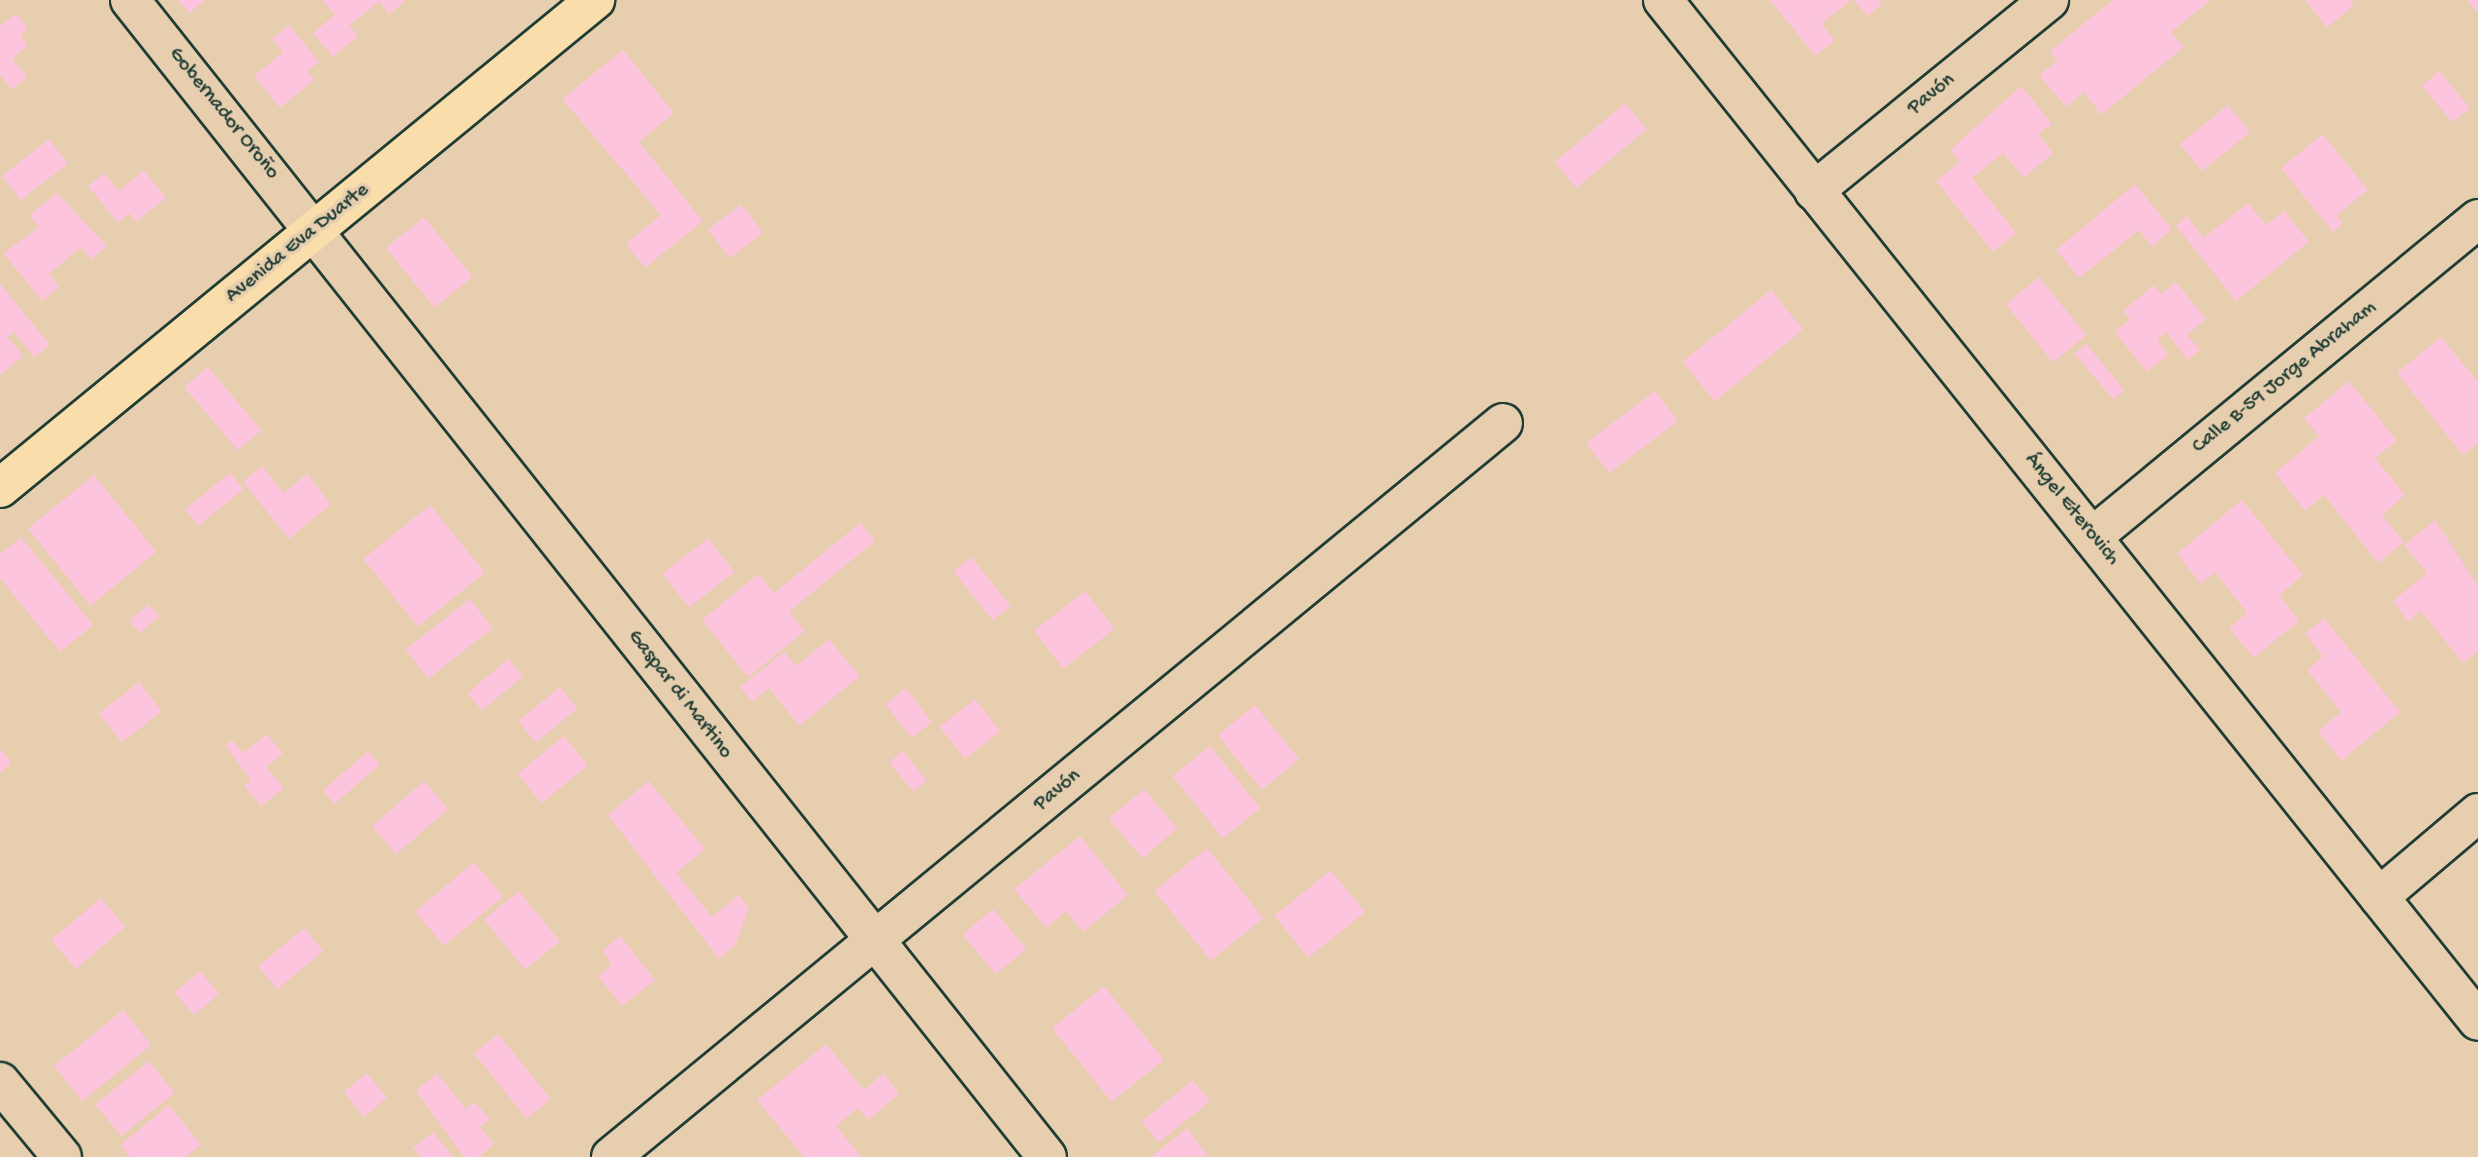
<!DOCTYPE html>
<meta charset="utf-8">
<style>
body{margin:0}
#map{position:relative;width:2478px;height:1157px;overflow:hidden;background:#e6ceae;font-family:"Gochi Hand",sans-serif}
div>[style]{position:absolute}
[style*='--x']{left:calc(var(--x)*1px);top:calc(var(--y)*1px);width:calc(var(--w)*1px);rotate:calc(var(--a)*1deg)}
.building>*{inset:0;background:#fcc5dd;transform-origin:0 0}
.roads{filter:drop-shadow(2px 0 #1f3d34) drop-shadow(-2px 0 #1f3d34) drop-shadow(0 2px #1f3d34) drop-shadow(0 -2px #1f3d34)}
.minor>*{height:38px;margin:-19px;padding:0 19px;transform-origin:19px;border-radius:19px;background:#e6ceae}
.major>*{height:38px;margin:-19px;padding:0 19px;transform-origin:19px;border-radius:19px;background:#f9ddab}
span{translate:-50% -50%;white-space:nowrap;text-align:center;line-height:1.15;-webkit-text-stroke:7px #e6ceae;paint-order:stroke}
.street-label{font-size:21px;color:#1f3d34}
</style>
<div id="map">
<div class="building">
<i style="clip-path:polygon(178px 0,206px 0,189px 13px)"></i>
<i style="clip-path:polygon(322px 0,406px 0,389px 14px,379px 2px,349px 25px,358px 36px,333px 57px,313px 33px,335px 15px)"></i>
<i style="clip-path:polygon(1770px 0,1851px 0,1821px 24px,1835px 40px,1815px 56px)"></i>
<i style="clip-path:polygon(1854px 0,1879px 0,1882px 4px,1867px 16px)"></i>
<i style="clip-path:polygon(2113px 0,2211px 0,2171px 32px,2184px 47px,2101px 115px,2084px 92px,2066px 107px,2039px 75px,2057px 61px,2050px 51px)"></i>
<i style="clip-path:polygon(2305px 0,2350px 0,2354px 5px,2327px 28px)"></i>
<i style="clip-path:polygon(2467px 0,2478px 0,2478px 14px)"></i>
<i style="clip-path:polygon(16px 13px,28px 29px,20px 35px,28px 46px,12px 59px,27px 77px,12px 90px,0 75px,0 26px)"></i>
<i style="clip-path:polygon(289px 25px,319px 62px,307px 71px,314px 80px,280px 108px,254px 76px,283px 52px,272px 39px)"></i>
<i style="clip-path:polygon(623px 50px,674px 113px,639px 142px,703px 221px,645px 268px,626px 244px,661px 215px,562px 99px)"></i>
<i style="left:2439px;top:71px;width:48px;height:23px;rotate:50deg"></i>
<i style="clip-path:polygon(2021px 86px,2052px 124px,2038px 134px,2053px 153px,2024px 178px,2003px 153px,1972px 178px,2016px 233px,1993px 252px,1936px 181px,1960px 162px,1950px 150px)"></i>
<i style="left:1625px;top:103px;width:34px;height:92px;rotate:50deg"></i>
<i style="left:2228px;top:105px;width:35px;height:62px;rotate:51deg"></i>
<i style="clip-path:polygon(2323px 134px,2368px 190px,2337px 215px,2343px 223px,2333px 232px,2281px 168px)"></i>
<i style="left:49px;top:139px;width:31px;height:60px;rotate:52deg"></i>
<i style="clip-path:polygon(144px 170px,166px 198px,136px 222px,129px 213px,118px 223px,88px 186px,104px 173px,119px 191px)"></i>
<i style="clip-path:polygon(2135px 184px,2172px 229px,2152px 247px,2139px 230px,2079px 278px,2056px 250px)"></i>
<i style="clip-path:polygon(57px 193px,107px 246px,91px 260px,81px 247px,49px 274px,59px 287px,42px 301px,3px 253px,39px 227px,29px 215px)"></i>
<i style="clip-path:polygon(2248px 203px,2266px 225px,2284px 211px,2309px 242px,2236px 301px,2176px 226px,2187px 216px,2204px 238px)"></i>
<i style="left:741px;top:204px;width:36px;height:42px;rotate:52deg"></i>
<i style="left:424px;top:217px;width:77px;height:49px;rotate:51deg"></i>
<i style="left:2039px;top:277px;width:75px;height:43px;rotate:51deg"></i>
<i style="clip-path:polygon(2176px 282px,2206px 319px,2187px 335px,2200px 350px,2188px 360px,2166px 332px,2157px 340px,2168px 355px,2147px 372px,2115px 332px,2130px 319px,2123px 311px,2154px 285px,2161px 294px)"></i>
<i style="clip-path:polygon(0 284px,50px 345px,34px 357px,14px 332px,7px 337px,23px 356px,0 375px)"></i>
<i style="left:1771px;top:290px;width:51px;height:114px;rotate:51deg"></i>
<i style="clip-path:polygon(2441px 337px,2478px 382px,2478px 443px,2463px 455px,2397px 373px)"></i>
<i style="left:2086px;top:344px;width:60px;height:15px;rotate:50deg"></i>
<i style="left:208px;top:367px;width:83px;height:31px;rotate:50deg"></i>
<i style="clip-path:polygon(2349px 381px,2397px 441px,2375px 458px,2405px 495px,2382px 515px,2404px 542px,2378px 563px,2324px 495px,2305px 511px,2275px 473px,2319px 436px,2304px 418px)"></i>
<i style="left:1655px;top:391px;width:38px;height:86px;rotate:53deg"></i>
<i style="clip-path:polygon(262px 466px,284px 493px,307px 474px,331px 504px,289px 539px,243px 482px)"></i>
<i style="left:230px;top:473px;width:21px;height:58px;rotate:51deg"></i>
<i style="left:94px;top:475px;width:99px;height:85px;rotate:51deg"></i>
<i style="clip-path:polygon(2242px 500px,2303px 575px,2279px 595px,2299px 621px,2254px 658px,2229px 628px,2247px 613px,2215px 572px,2201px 584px,2177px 554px)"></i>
<i style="left:430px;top:505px;width:87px;height:86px;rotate:51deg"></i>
<i style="clip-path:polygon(2435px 520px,2478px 586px,2478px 651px,2463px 663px,2421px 611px,2408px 622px,2393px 601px,2427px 573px,2404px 545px)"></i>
<i style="clip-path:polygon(860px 523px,875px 541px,789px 612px,805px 631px,748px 677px,702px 620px,758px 574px,774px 593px)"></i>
<i style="clip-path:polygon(21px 537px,93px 625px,60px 652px,0 578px,0 554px)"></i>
<i style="left:708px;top:538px;width:43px;height:58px;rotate:52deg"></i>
<i style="left:971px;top:557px;width:63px;height:23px;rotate:51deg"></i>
<i style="left:1085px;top:591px;width:48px;height:65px;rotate:52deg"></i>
<i style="left:470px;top:599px;width:37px;height:82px;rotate:52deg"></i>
<i style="left:149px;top:604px;width:16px;height:26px;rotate:50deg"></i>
<i style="clip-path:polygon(2324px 618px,2400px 712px,2341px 761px,2318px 731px,2341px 712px,2307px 670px,2323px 656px,2305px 634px)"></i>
<i style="clip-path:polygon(829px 639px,860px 676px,799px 726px,769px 688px,752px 702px,740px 687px,784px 652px,796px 666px)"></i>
<i style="left:508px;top:659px;width:23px;height:53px;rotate:50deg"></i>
<i style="left:139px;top:682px;width:37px;height:51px;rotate:52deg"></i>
<i style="left:560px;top:687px;width:28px;height:54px;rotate:51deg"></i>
<i style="left:906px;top:688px;width:43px;height:26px;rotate:53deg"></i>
<i style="left:975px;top:699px;width:41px;height:45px;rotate:52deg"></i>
<i style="left:1255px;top:705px;width:70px;height:48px;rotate:51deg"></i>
<i style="clip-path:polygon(267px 734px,283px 754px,266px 767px,284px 788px,261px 806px,244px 786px,251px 780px,225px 746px,232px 740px,243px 753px)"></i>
<i style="left:564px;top:736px;width:38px;height:60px;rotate:51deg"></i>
<i style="left:1210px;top:746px;width:80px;height:48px;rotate:51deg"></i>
<i style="clip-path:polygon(0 749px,11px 763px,0 773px)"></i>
<i style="left:368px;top:751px;width:18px;height:60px;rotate:49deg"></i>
<i style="left:903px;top:751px;width:38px;height:18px;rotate:51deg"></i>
<i style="left:424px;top:781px;width:37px;height:69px;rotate:49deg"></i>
<i style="clip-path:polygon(649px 781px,705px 849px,676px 873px,712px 917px,739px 895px,749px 909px,735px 945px,719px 959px,608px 815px)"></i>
<i style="left:1144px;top:789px;width:52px;height:46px;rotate:50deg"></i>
<i style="clip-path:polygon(1080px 836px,1128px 895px,1083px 932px,1066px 911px,1046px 928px,1014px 889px)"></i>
<i style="left:1207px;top:848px;width:90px;height:68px;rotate:51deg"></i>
<i style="left:474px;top:862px;width:45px;height:77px;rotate:50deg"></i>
<i style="left:1331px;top:870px;width:54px;height:73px;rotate:51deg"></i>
<i style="left:519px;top:891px;width:65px;height:45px;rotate:51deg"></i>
<i style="left:101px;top:898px;width:38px;height:65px;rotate:50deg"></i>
<i style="left:993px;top:909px;width:52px;height:40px;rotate:50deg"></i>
<i style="left:304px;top:928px;width:30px;height:60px;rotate:50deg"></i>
<i style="clip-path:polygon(620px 936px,655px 980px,622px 1006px,598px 976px,612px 964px,602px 951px)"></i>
<i style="left:200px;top:971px;width:30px;height:33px;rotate:50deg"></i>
<i style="left:1104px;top:986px;width:95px;height:67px;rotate:51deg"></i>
<i style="left:123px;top:1010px;width:45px;height:89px;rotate:51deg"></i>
<i style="left:498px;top:1034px;width:84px;height:31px;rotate:51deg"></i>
<i style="clip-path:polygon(826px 1044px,864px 1090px,884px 1073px,899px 1094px,868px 1120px,858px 1108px,836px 1126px,861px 1157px,804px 1157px,757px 1100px)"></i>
<i style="left:149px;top:1061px;width:41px;height:69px;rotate:51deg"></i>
<i style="left:367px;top:1073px;width:32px;height:30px;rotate:51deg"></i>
<i style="clip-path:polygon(437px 1073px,466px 1109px,475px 1102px,490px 1120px,480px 1127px,494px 1144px,479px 1157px,464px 1157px,416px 1091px)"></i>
<i style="left:1193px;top:1080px;width:27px;height:66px;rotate:51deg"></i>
<i style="clip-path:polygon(169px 1105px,201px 1145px,185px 1157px,130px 1157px,120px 1145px)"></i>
<i style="clip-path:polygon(1187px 1128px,1208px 1156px,1151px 1157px)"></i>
<i style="clip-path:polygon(433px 1132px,453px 1157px,421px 1157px,413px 1148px)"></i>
</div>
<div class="roads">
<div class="minor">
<i style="--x:130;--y:0;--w:1476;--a:51.6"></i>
<i style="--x:1663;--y:0;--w:1306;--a:51.4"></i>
<i style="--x:1814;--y:191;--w:303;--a:-39.1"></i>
<i style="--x:2092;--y:537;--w:500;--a:-39.48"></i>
<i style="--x:2379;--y:897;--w:130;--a:-40.3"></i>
<i style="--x:0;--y:1082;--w:97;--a:50.4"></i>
<i style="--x:611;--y:1157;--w:1155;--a:-39.45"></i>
</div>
<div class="major">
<i style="--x:0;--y:488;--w:770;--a:-39.36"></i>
</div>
</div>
<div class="street-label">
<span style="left:1932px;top:95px;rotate:-39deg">Pavón</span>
<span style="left:223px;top:114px;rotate:51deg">Gobernador Oroño</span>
<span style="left:298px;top:244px;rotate:-39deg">Avenida Eva Duarte</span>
<span style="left:2285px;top:378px;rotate:-39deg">Calle B-59 Jorge Abraham</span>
<span style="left:2071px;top:510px;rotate:51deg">Ángel Eterovich</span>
<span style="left:679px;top:695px;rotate:52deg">Gaspar di Martino</span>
<span style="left:1058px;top:791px;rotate:-40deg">Pavón</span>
</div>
</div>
